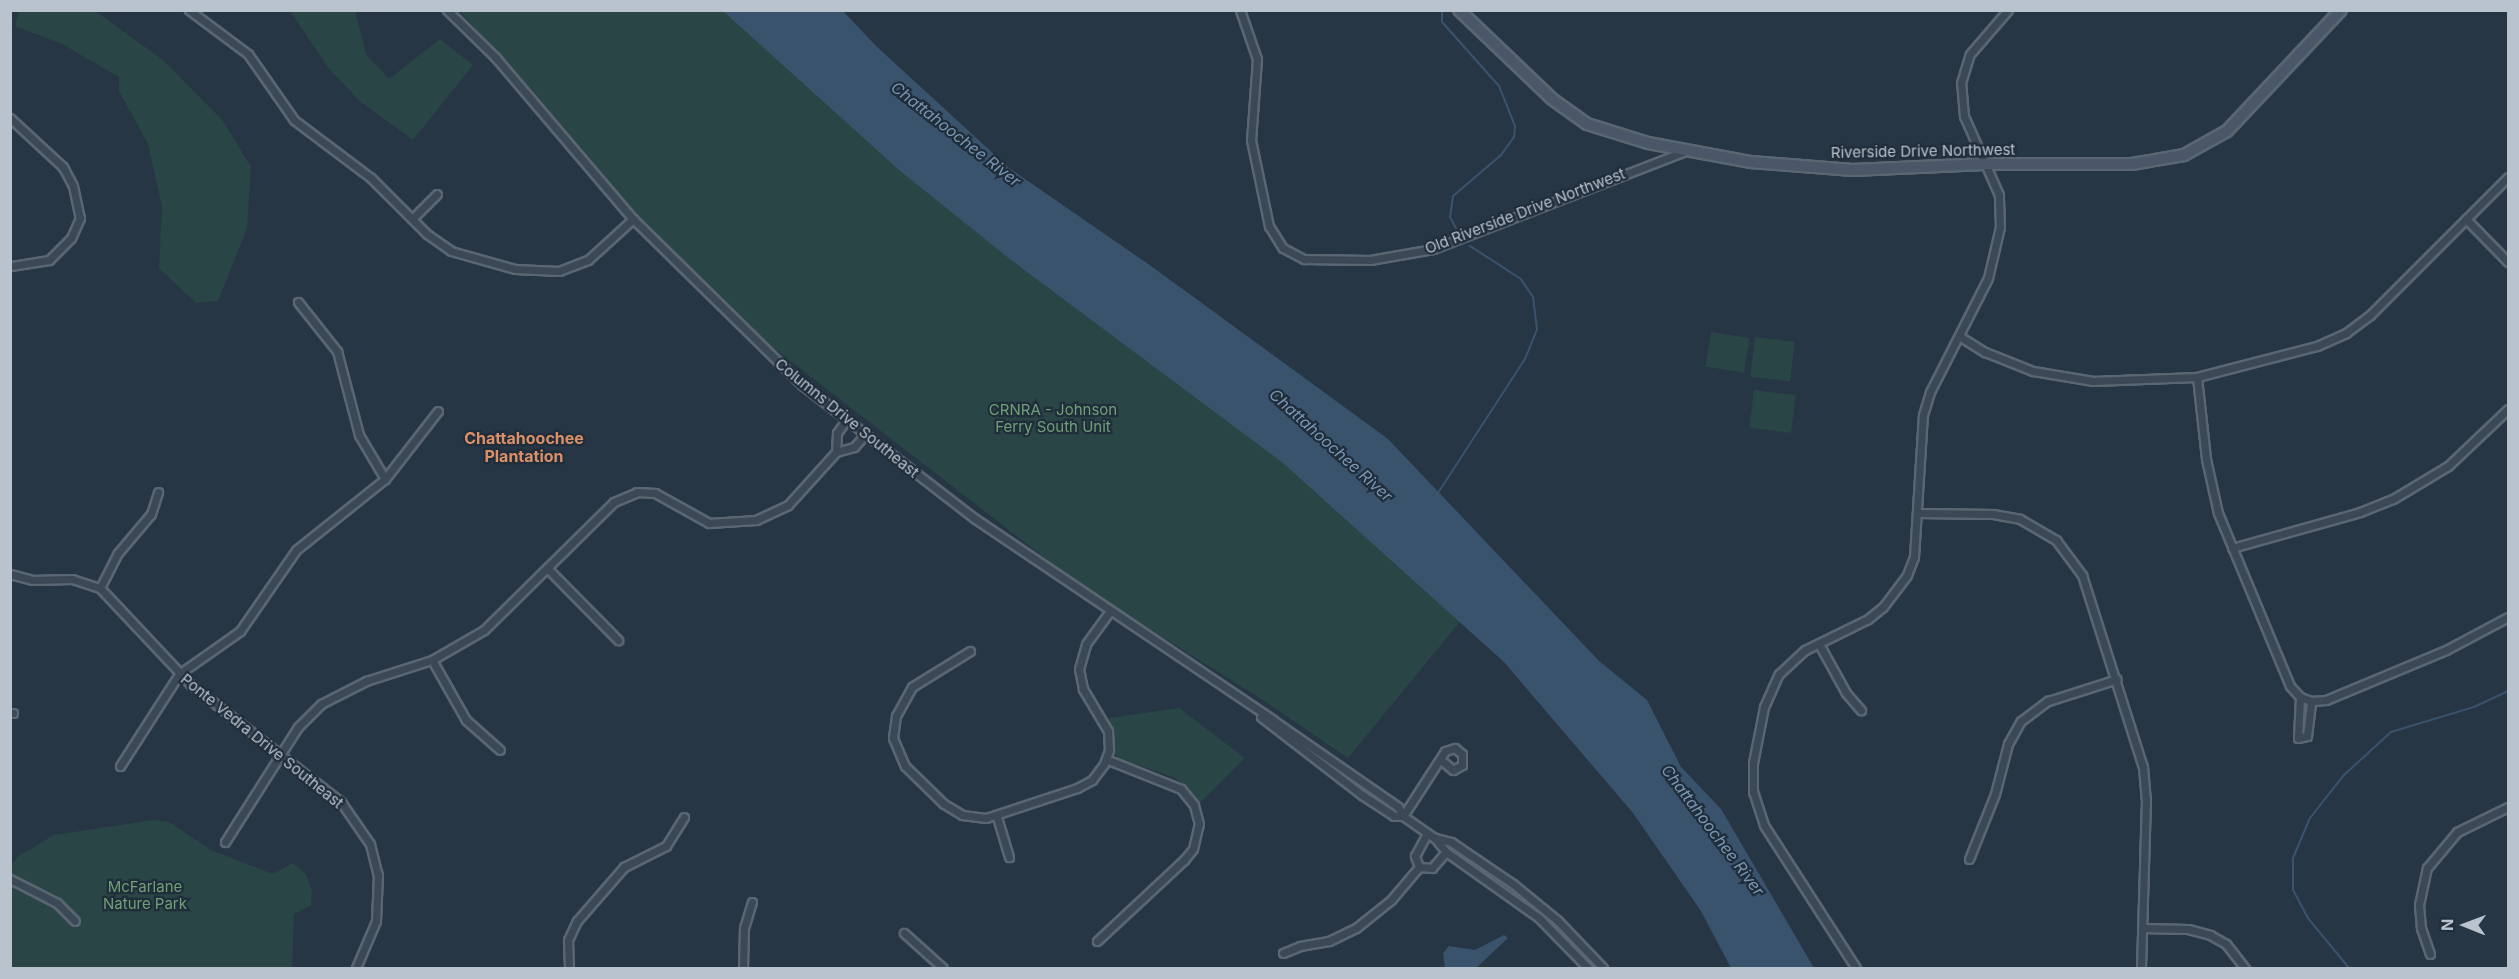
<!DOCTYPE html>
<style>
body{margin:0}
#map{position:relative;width:2519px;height:979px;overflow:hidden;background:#273645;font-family:Inter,sans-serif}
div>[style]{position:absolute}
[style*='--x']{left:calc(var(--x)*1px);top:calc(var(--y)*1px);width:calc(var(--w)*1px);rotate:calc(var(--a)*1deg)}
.green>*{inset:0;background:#294546;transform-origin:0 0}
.water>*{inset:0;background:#3a536d}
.stream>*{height:2px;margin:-1px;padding:0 1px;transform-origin:1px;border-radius:1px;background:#3a536d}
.roads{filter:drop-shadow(2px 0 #5a6672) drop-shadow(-2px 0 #5a6672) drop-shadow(0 2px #5a6672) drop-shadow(0 -2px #5a6672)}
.street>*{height:7px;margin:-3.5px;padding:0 3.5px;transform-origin:3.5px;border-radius:3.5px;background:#3b4855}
.secondary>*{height:10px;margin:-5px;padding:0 5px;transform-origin:5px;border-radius:5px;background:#495768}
span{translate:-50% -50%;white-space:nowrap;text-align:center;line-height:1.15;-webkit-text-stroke:4.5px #202d3a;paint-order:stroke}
.street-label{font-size:15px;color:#b9c3ce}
.park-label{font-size:15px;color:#6fa076}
.water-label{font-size:16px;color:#7896b2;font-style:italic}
.neighbourhood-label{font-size:16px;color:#db9067;font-weight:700}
.frame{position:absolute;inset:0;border:12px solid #b9c3ce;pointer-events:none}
.north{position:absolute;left:2435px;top:895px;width:60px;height:60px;-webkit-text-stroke:4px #202d3a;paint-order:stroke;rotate:271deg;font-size:16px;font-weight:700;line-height:24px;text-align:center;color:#b9c3ce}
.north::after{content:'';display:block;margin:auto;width:21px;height:27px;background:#b9c3ce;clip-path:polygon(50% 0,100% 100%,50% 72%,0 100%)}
</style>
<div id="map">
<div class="green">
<i style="clip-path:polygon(19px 11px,95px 11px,163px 60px,223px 121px,251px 167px,247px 228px,218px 301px,196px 303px,159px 268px,162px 206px,148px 144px,119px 91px,119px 77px,62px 44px,15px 26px)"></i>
<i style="clip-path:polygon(290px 11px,355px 11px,366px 54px,389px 79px,440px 39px,473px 65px,413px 140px,361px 102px,330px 70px)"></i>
<i style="clip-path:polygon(459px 11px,730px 11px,1136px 333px,1463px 618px,1348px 758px,1263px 700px,1084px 588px,766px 342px,660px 242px,514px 69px)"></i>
<i style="left:1711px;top:332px;width:39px;height:35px;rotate:9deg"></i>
<i style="left:1755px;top:337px;width:40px;height:40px;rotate:7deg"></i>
<i style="left:1754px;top:390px;width:42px;height:38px;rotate:7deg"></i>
<i style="clip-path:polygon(1179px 708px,1245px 758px,1199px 804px,1187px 786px,1173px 777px,1118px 758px,1113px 750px,1109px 718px)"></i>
<i style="clip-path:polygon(154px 820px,169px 822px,211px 850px,273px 874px,293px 863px,306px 874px,312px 891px,311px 905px,294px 914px,292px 968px,11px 968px,11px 865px,20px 855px,54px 835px)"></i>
</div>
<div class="water">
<i style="clip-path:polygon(723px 11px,843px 11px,876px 46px,1009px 168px,1151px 266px,1388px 439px,1599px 661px,1647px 700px,1681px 767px,1721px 809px,1814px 968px,1731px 968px,1701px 911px,1633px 813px,1504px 662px,1283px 463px,1011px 260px,899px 170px)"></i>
<i style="clip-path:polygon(1504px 935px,1508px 938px,1476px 968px,1445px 968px,1443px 953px,1449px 946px,1475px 950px)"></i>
</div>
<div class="stream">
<i style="--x:1442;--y:10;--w:12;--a:90"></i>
<i style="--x:1442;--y:22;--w:86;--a:48.3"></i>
<i style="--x:1499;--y:86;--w:43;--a:68.2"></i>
<i style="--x:1515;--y:126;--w:11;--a:95"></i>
<i style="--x:1514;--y:137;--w:22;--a:126"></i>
<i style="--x:1501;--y:155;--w:63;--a:139.5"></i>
<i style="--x:1453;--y:196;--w:21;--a:98"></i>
<i style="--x:1450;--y:217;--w:17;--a:62"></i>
<i style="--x:1436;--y:496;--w:163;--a:-57"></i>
<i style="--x:1525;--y:359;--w:32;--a:-68"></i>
<i style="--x:1537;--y:329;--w:32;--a:-97"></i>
<i style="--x:1533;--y:297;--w:22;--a:-124"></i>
<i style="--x:1521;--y:279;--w:61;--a:-147.1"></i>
<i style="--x:2349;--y:968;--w:65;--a:-129.4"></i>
<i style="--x:2308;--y:918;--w:32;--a:-118"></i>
<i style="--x:2293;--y:890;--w:32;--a:-90"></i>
<i style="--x:2293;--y:858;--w:43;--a:-67"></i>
<i style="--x:2310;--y:818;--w:53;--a:-51.8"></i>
<i style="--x:2343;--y:776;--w:65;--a:-42.5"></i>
<i style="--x:2391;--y:732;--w:87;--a:-16.8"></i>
<i style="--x:2474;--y:707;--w:38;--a:-25"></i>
</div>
<div class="roads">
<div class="street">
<i style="--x:189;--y:10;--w:74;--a:36.7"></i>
<i style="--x:248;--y:54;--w:80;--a:55.1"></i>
<i style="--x:294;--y:120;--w:96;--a:37"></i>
<i style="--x:371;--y:178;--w:79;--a:45"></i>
<i style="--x:427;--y:234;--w:29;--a:35"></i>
<i style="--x:451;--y:251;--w:66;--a:15.7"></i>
<i style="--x:515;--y:269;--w:44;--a:2.6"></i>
<i style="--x:559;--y:271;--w:31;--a:-21"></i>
<i style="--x:588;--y:260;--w:61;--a:-42.3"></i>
<i style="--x:447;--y:10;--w:67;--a:44.4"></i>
<i style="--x:495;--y:57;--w:213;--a:49.6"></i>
<i style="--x:633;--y:219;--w:237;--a:44.5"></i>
<i style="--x:802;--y:385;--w:217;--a:37.7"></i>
<i style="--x:974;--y:518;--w:361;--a:34"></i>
<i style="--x:1273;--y:720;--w:152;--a:34.8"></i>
<i style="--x:1398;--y:807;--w:10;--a:61"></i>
<i style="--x:1403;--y:816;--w:39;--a:35"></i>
<i style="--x:1240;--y:10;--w:52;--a:70.9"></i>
<i style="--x:1257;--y:59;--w:81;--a:94.2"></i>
<i style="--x:1251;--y:140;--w:88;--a:78.2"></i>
<i style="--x:1269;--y:226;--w:26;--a:58"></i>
<i style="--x:1283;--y:248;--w:24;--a:28"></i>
<i style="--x:1304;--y:259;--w:66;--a:0.9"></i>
<i style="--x:1370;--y:260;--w:64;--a:-9.9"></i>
<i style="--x:1433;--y:249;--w:268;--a:-21.2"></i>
<i style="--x:10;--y:118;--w:72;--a:42.8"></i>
<i style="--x:63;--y:167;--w:21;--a:62"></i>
<i style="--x:73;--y:186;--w:33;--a:78"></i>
<i style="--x:80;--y:218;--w:22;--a:114"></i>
<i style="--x:71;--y:238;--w:31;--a:135"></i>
<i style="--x:49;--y:260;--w:39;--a:171"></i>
<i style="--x:412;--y:219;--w:35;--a:-45"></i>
<i style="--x:2466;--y:219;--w:60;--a:45.7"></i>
<i style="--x:298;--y:302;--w:63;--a:51.5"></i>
<i style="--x:337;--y:351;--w:87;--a:75.3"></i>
<i style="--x:359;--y:435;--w:51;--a:59.4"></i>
<i style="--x:1959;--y:336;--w:31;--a:32"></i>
<i style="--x:1985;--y:352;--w:52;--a:21.6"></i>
<i style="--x:2033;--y:371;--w:61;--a:9.5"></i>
<i style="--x:2093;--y:381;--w:104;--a:-2.2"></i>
<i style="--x:2197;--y:377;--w:124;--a:-14.5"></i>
<i style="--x:2317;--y:346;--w:32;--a:-24"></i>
<i style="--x:2346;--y:333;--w:30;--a:-37"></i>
<i style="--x:2370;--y:315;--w:195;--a:-45"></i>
<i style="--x:2197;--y:377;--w:82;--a:83.7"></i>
<i style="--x:2206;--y:459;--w:55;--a:77.5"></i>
<i style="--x:2218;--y:513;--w:187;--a:67.4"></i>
<i style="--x:2290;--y:686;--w:15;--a:48"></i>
<i style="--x:2300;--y:697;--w:12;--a:20"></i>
<i style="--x:2311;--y:701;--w:15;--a:-4"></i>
<i style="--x:2326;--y:700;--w:130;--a:-22.6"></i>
<i style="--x:2446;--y:650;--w:70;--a:-28"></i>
<i style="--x:836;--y:452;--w:19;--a:-87"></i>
<i style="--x:837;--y:433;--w:16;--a:-55"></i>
<i style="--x:1918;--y:513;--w:75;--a:0.8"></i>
<i style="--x:1993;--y:514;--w:27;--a:10"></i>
<i style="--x:2020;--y:519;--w:42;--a:30.3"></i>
<i style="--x:2056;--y:540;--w:44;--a:53.4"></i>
<i style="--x:2082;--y:575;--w:201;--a:72.4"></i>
<i style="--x:2143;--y:767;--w:32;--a:85"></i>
<i style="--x:2146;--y:799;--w:169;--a:91.7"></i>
<i style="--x:2232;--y:548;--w:133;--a:-15.7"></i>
<i style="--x:2360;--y:512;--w:35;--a:-22"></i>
<i style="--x:2393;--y:499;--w:64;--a:-31"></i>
<i style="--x:2448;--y:466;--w:83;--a:-43.5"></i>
<i style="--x:548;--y:569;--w:100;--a:45.4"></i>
<i style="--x:10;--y:574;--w:23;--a:15"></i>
<i style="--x:32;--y:580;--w:40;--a:-1.4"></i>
<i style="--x:72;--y:579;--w:29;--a:18"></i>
<i style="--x:100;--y:588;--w:132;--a:46.8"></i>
<i style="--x:190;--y:684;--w:192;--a:38"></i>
<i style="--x:341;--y:802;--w:51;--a:55.4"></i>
<i style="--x:370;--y:844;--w:32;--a:76"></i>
<i style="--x:378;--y:875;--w:46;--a:92.5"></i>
<i style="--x:376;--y:921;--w:51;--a:113.1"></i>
<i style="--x:100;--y:588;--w:39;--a:-63"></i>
<i style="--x:118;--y:553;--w:51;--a:-49.8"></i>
<i style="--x:151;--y:514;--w:23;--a:-72"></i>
<i style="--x:1819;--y:644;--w:56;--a:61.1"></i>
<i style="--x:1846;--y:693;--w:23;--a:49"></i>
<i style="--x:970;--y:651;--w:68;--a:148.2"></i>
<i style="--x:912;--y:687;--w:33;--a:119"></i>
<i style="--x:896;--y:716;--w:22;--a:98"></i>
<i style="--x:893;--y:738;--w:30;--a:67"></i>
<i style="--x:905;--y:766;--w:54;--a:44.3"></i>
<i style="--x:944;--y:804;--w:21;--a:31"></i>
<i style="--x:962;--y:815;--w:24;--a:7"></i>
<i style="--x:986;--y:818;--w:96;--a:-18.2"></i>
<i style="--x:1077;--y:788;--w:17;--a:-28"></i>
<i style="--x:1092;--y:780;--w:20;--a:-53"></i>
<i style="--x:1104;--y:764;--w:15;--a:-70"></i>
<i style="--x:1109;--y:750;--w:19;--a:-93"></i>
<i style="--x:1108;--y:731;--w:49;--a:-120.8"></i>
<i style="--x:1083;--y:689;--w:20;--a:-101"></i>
<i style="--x:1079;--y:669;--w:26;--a:-74"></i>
<i style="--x:1086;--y:644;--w:41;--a:-54"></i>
<i style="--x:432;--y:660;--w:69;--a:60.5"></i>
<i style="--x:466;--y:720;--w:45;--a:41.4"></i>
<i style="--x:2300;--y:697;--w:41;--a:92.8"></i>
<i style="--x:2298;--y:738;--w:9;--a:-13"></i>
<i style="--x:2307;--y:736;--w:35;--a:-83"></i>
<i style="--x:10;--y:713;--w:3;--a:0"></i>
<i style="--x:1261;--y:717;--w:128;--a:37.7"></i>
<i style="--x:1362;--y:795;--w:38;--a:33"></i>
<i style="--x:1394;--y:816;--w:9;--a:0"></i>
<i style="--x:120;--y:766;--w:109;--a:-57.3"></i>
<i style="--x:179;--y:674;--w:75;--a:-35.2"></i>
<i style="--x:240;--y:631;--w:98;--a:-55.3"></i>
<i style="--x:296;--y:550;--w:114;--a:-38.6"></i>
<i style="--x:385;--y:479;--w:86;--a:-52.1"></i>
<i style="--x:1403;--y:816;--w:77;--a:-57.1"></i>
<i style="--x:1445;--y:751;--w:10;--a:-17"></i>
<i style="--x:1455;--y:748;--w:9;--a:41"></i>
<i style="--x:1462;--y:754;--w:11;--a:90"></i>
<i style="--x:1462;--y:765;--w:10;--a:151"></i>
<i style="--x:1453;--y:770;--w:16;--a:-140"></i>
<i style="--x:997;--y:817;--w:42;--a:73.3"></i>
<i style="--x:225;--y:842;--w:136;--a:-57.6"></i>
<i style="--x:298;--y:727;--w:33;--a:-45"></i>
<i style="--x:321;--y:704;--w:51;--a:-27.1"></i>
<i style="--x:366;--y:681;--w:69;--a:-17.7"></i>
<i style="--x:432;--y:660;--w:60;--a:-30"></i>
<i style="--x:484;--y:630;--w:182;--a:-44.6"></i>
<i style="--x:614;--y:502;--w:25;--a:-23"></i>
<i style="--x:637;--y:492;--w:18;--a:3"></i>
<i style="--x:655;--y:493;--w:62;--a:29.1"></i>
<i style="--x:709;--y:523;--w:47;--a:-3.7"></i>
<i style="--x:756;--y:520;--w:35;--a:-25"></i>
<i style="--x:788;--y:505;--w:72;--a:-47.8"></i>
<i style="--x:836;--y:452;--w:19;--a:-16"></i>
<i style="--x:854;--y:447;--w:15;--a:-48"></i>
<i style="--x:1969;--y:859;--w:70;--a:-68.2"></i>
<i style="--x:1995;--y:794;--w:52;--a:-75.4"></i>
<i style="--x:2008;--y:744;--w:26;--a:-61"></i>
<i style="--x:2021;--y:721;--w:34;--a:-37"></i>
<i style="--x:2048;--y:701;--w:72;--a:-17.7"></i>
<i style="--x:1419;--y:867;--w:12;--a:-110"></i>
<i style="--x:1415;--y:856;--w:26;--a:-62"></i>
<i style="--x:1419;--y:867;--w:13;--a:4"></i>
<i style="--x:1432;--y:868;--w:21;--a:-49"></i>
<i style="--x:10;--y:879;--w:53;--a:27.1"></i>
<i style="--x:57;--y:903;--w:25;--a:45"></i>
<i style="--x:2142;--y:928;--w:46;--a:1.2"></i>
<i style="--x:2188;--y:929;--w:23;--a:15"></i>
<i style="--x:2210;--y:935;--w:18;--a:29"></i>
<i style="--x:2226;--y:944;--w:31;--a:52"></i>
<i style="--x:904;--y:933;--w:52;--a:41.9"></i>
<i style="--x:1097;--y:941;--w:119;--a:-43"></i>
<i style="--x:1184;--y:860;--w:14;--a:-51"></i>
<i style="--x:1193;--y:849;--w:26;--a:-77"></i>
<i style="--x:1199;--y:824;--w:20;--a:-105"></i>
<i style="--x:1194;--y:805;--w:21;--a:-129"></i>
<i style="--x:1181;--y:789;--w:81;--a:-158.2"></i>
<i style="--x:1283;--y:953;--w:18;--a:-22"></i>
<i style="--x:1300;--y:946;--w:29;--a:-10"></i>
<i style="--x:1329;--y:941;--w:30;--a:-26"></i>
<i style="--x:1356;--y:928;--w:45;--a:-38.7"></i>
<i style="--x:1391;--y:900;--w:43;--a:-49.7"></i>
<i style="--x:2430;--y:954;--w:28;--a:-109"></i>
<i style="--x:2421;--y:928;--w:23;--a:-95"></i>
<i style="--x:2419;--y:905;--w:38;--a:-78"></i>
<i style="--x:2427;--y:868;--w:47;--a:-50.2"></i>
<i style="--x:2457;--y:832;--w:57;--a:-26.1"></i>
<i style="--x:569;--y:968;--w:28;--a:-92"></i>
<i style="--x:568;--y:940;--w:21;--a:-65"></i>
<i style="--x:577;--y:921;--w:72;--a:-49"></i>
<i style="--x:624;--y:867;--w:47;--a:-26.6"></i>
<i style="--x:666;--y:846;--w:34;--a:-58"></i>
<i style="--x:743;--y:968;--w:40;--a:-88.6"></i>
<i style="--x:744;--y:928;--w:27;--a:-73"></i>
<i style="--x:1588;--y:968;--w:70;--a:-134.4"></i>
<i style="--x:1539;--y:918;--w:114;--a:-144.6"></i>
<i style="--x:1446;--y:852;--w:18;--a:-128"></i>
<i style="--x:1435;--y:838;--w:16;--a:14"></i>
<i style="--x:1451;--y:842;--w:75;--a:34.1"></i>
<i style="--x:1513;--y:884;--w:58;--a:39.4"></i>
<i style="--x:1558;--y:921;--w:65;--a:46.2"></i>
<i style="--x:1856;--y:968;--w:170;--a:-122.8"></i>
<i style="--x:1764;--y:825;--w:35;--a:-108"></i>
<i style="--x:1753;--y:792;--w:29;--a:-90"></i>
<i style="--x:1753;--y:763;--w:57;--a:-78.9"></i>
<i style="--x:1764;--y:707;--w:36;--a:-66"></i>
<i style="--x:1779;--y:674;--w:35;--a:-43"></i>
<i style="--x:1805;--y:650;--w:70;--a:-26.2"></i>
<i style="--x:1868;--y:619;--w:19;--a:-39"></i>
<i style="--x:1883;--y:607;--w:40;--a:-53"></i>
<i style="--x:1907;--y:575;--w:19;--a:-69"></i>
<i style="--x:1914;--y:557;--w:142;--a:-86.4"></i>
<i style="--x:1923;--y:415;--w:24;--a:-73"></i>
<i style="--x:1930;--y:392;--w:128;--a:-63"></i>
<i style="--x:1988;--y:278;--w:52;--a:-76.8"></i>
<i style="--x:2000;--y:227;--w:32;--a:-92"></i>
<i style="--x:1999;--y:195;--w:86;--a:-113.9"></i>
<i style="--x:1964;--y:116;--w:33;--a:-95"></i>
<i style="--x:1961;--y:83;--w:30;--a:-73"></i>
<i style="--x:1970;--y:54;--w:58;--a:-49.2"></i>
</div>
<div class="secondary">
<i style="--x:1459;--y:10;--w:129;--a:43.7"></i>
<i style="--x:1552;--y:99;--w:43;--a:35.5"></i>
<i style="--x:1587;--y:124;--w:64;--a:17.3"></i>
<i style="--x:1648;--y:143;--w:105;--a:10.5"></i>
<i style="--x:1751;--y:162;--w:102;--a:4.5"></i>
<i style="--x:1853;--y:170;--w:132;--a:-2.6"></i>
<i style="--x:1985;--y:164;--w:147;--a:0"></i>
<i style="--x:2132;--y:164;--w:53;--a:-9.8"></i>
<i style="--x:2184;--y:155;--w:49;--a:-29.2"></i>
<i style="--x:2227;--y:131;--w:166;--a:-46.7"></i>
</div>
</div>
<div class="street-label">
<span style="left:1923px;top:151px;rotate:-1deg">Riverside Drive Northwest</span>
<span style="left:1525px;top:211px;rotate:-21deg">Old Riverside Drive Northwest</span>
<span style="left:847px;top:418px;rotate:39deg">Columns Drive Southeast</span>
<span style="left:262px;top:741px;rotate:39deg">Ponte Vedra Drive Southeast</span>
</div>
<div class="park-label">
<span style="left:1053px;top:418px">CRNRA - Johnson<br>Ferry South Unit</span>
<span style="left:145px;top:895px">McFarlane<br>Nature Park</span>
</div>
<div class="water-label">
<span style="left:956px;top:134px;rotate:38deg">Chattahoochee River</span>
<span style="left:1331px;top:445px;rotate:42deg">Chattahoochee River</span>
<span style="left:1713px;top:830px;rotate:53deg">Chattahoochee River</span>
</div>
<div class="neighbourhood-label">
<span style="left:524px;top:447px">Chattahoochee<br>Plantation</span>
</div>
<div class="frame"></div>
<div class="north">N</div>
</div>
